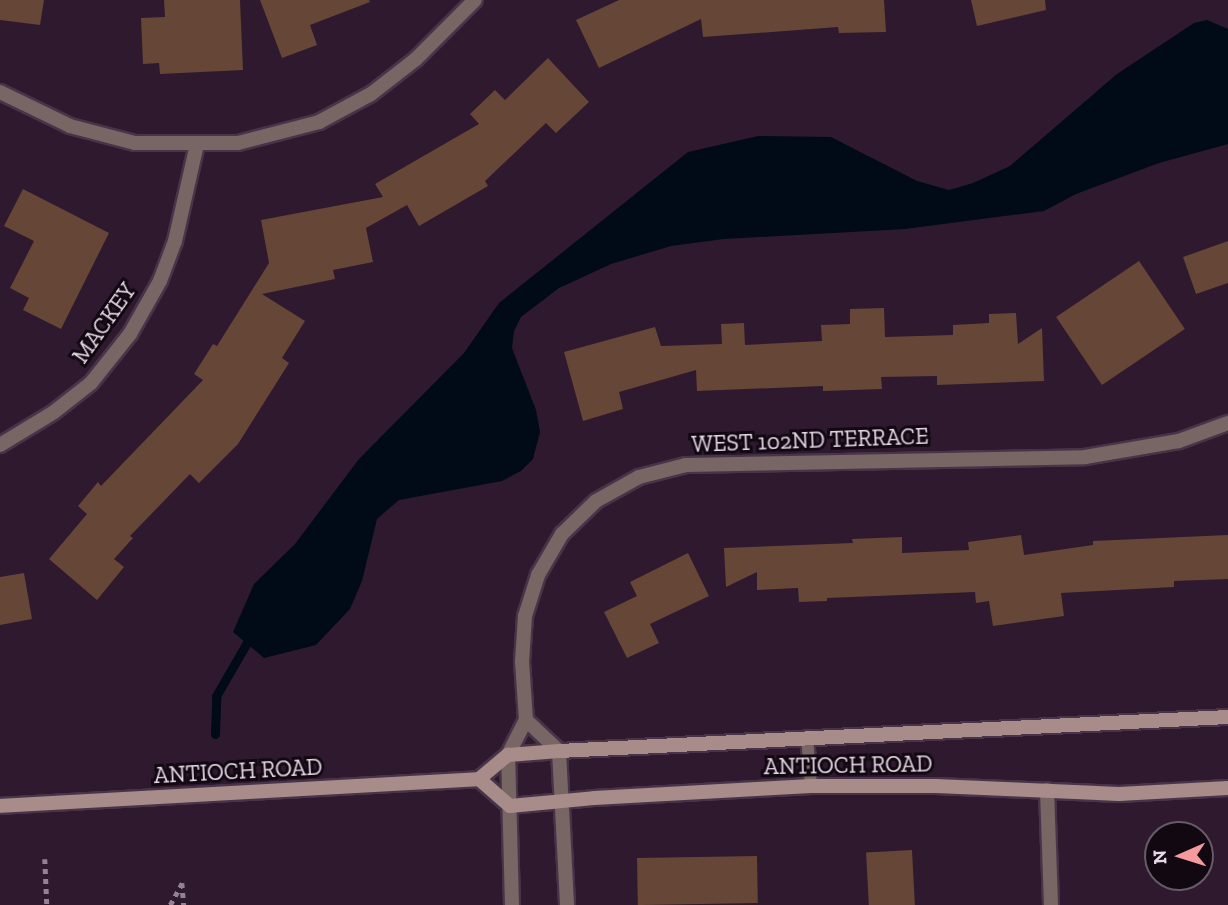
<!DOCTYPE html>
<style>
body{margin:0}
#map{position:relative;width:1228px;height:905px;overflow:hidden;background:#2e192e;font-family:"Zilla Slab",serif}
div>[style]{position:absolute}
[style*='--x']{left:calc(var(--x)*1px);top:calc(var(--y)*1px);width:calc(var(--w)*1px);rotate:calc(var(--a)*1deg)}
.water>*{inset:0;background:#000b17}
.stream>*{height:9px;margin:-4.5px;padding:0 4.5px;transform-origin:4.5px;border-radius:4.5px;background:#000b17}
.building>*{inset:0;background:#654637;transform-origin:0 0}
.path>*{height:4.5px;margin-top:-2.25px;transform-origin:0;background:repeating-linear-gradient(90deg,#938293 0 5px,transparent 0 10px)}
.roads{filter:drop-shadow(2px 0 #483448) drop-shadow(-2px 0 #483448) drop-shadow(0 2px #483448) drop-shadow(0 -2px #483448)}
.service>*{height:12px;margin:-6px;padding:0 6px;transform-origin:6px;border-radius:6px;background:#776663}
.minor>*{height:14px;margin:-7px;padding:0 7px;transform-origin:7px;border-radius:7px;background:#776663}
.secondary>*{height:14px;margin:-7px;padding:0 7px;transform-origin:7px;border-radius:7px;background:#a78c89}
span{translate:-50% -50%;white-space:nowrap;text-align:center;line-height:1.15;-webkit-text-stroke:6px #110811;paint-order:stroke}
.street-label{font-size:23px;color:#e6d8e6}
.north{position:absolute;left:1144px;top:821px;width:70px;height:70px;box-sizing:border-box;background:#110811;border:2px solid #665b66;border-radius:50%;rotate:267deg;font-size:19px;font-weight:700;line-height:28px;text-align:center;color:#e6d8e6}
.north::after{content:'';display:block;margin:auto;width:24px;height:32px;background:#f59b9d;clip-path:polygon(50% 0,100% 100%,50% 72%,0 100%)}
</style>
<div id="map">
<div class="water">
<i style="clip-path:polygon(1207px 20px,1228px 29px,1228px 144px,1159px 163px,1076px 194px,1044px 211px,905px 229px,724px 239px,671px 246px,611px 264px,559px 288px,521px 317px,514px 331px,512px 348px,536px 410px,540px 432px,533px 459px,521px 471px,502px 481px,399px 500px,377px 519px,362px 581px,350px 609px,316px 645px,264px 658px,233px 632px,254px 584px,295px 544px,359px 459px,464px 353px,499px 303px,688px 152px,758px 136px,831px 137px,917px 181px,949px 190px,973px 183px,1010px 166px,1117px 74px,1194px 23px)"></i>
</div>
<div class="stream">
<i style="--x:215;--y:734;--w:38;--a:-88"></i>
<i style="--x:216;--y:696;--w:72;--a:-59.9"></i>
</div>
<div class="building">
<i style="clip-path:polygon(0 0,44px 0,40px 25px,0 20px)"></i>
<i style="clip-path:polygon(164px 0,240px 0,243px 70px,160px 74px,159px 63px,143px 64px,141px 18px,165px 17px)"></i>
<i style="clip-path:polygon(260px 0,369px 0,370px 2px,310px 25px,317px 45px,282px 58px)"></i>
<i style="clip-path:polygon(619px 0,884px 0,886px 32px,839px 33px,838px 27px,703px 37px,701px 19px,599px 68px,576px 20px)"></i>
<i style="clip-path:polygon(971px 0,1045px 0,1046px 10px,977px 26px)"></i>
<i style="clip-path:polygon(548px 58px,589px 102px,556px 133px,546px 123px,485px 181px,488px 186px,419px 226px,407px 205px,366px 228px,373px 262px,333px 270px,335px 279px,262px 294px,305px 321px,282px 358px,289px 363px,238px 444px,199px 483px,190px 474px,130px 536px,133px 538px,114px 559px,124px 567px,97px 600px,49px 559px,87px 514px,78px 506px,98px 482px,101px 486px,203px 380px,194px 374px,213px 344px,217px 346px,269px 263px,261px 220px,383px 197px,375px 184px,479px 124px,470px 114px,495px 90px,505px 100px)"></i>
<i style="clip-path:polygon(23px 189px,109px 233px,61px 329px,23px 310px,29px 298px,10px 288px,34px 241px,4px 226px)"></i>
<i style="clip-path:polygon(1228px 241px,1228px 283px,1196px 294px,1183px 257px)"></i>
<i style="left:1139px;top:261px;width:82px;height:100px;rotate:56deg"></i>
<i style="clip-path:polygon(884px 308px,885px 337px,953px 335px,953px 325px,989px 323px,989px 314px,1016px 313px,1018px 344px,1042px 328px,1044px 381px,937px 385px,937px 376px,881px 377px,882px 389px,823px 391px,823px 386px,697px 391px,696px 370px,619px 392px,623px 409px,583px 421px,564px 352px,655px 327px,661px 346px,722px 344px,721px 324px,744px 323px,745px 345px,822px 341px,821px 325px,850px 324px,850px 309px)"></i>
<i style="clip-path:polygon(1021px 535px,1024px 555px,1093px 545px,1093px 541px,1228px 535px,1228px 579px,1174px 581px,1174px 587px,1061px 593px,1064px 616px,993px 626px,989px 601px,976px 603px,975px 592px,827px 598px,827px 601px,799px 602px,798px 588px,757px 590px,757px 572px,726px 587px,724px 548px,853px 543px,852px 539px,902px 537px,902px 553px,969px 550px,968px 542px)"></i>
<i style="clip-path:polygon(688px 553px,709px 596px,650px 624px,659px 643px,627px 658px,604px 612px,637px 596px,630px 582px)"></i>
<i style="clip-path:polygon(24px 573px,32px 619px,0 625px,0 577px)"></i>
<i style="left:912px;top:850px;width:55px;height:46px;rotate:87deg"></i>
<i style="left:757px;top:856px;width:47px;height:120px;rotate:89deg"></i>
</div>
<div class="path">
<i style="--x:45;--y:859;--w:46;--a:87.5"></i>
<i style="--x:170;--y:905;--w:25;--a:-61"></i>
<i style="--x:182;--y:883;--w:22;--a:85"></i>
</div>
<div class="roads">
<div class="service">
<i style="--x:807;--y:737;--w:49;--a:85.3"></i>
</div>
<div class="minor">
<i style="--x:0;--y:92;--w:78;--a:25.9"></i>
<i style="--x:70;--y:126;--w:67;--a:14.7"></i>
<i style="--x:135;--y:143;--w:103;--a:0"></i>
<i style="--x:238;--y:143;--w:84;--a:-14.5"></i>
<i style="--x:319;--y:122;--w:59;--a:-28.3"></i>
<i style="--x:371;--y:94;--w:57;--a:-37.9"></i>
<i style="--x:416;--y:59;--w:83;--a:-45"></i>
<i style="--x:0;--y:445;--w:63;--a:-31.4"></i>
<i style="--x:54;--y:412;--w:47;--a:-38.1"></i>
<i style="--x:91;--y:383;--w:63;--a:-51.5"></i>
<i style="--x:130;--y:334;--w:61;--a:-60.5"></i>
<i style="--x:160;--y:281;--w:43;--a:-69.4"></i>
<i style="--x:175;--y:241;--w:99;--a:-77.2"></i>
<i style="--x:526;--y:720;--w:45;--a:43.2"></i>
<i style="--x:559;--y:751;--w:154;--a:87"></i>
<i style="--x:1047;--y:790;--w:115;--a:88"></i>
<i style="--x:512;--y:905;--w:150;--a:-91.5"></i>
<i style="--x:508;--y:755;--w:39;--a:-63"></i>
<i style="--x:526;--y:720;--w:58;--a:-93.9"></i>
<i style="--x:522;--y:662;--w:46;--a:-86.3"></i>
<i style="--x:525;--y:616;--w:43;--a:-72.4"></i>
<i style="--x:538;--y:575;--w:48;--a:-59.7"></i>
<i style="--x:562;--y:534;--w:47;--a:-44.1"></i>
<i style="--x:596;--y:501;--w:49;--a:-29.2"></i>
<i style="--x:639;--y:477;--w:49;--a:-14.3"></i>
<i style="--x:686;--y:465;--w:399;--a:-1.1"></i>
<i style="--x:1085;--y:457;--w:95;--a:-9.7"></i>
<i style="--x:1179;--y:441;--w:52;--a:-20.2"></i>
</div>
<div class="secondary">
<i style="--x:479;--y:779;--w:41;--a:41.1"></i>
<i style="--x:510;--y:806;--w:84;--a:-5.4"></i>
<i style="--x:594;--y:798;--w:217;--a:-3.2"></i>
<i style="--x:811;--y:786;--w:125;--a:0"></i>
<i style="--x:936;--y:786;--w:183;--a:2.5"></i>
<i style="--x:1119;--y:794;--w:109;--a:-3.2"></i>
<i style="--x:0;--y:806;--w:480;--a:-3.2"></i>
<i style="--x:479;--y:779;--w:38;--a:-40"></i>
<i style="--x:508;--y:755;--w:51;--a:-4.5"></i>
<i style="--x:559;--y:751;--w:670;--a:-2.91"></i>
</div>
</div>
<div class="street-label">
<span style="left:104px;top:323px;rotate:-55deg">MACKEY</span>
<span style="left:810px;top:440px;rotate:-2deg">WEST 102ND TERRACE</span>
<span style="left:848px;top:765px;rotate:-1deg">ANTIOCH ROAD</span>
<span style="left:238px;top:771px;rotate:-3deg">ANTIOCH ROAD</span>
</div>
<div class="north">N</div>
</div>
